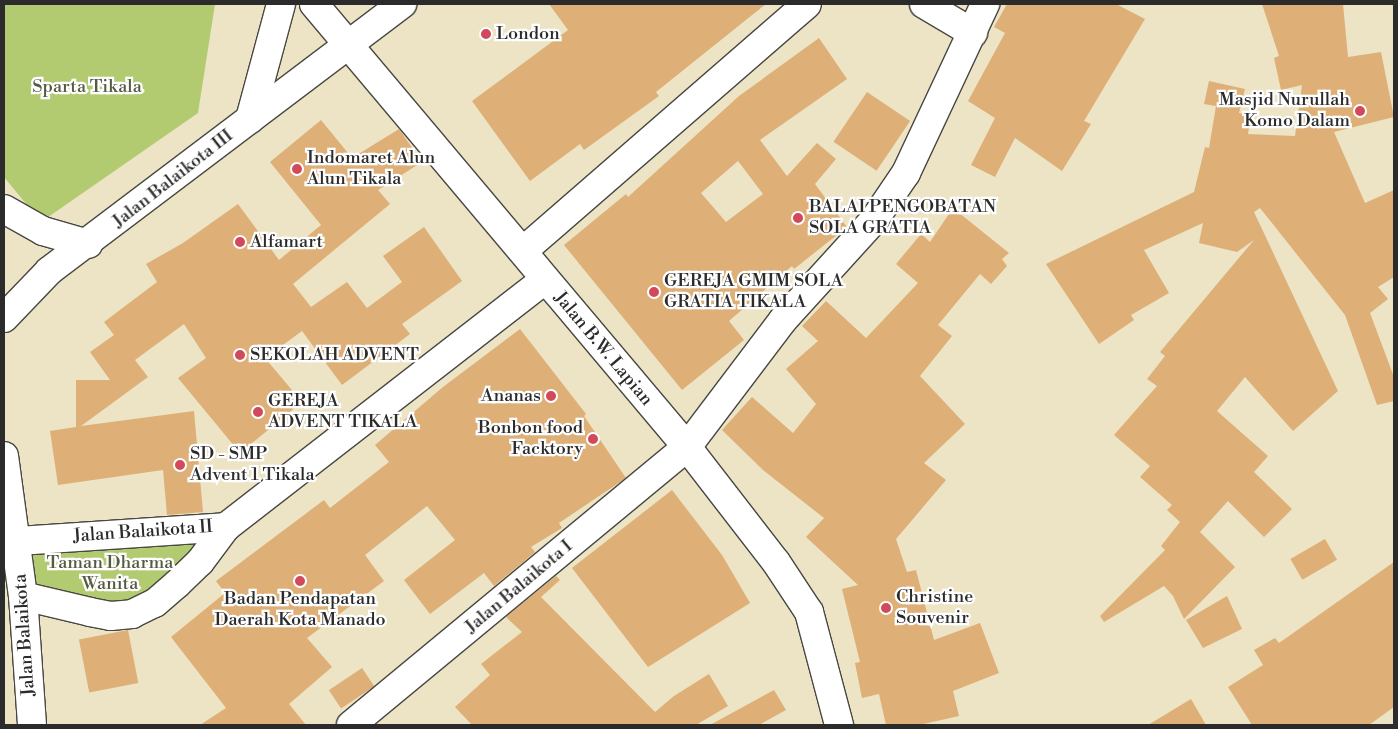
<!DOCTYPE html>
<style>
body{margin:0}
#map{position:relative;width:1398px;height:729px;overflow:hidden;background:#ece4c5;font-family:"Libre Bodoni",serif}
div>[style]{position:absolute}
[style*='--x']{left:calc(var(--x)*1px);top:calc(var(--y)*1px);width:calc(var(--w)*1px);rotate:calc(var(--a)*1deg)}
.green>*{inset:0;background:#b2cb70}
.building>*{inset:0;background:#deaf77;transform-origin:0 0}
.roads{filter:drop-shadow(1px 0 #484742) drop-shadow(-1px 0 #484742) drop-shadow(0 1px #484742) drop-shadow(0 -1px #484742)}
.minor>*{height:28px;margin:-14px;padding:0 14px;transform-origin:14px;border-radius:14px;background:#fff}
.major>*{height:28px;margin:-14px;padding:0 14px;transform-origin:14px;border-radius:14px;background:#fff}
.dots>*{width:14px;height:14px;translate:-50% -50%;box-sizing:border-box;border:2px solid #fff;border-radius:50%}
span{translate:-50% -50%;white-space:nowrap;text-align:center;line-height:1.15;-webkit-text-stroke:4.5px #fff;paint-order:stroke}
.poi-label{font-size:18px;color:#2b2b2b}
.left{translate:0 -50%;text-align:left}
.right{translate:-100% -50%;text-align:right}
.park-label{font-size:18px;color:#545b40}
.street-label{font-size:18px;color:#2b2b2b}
.frame{position:absolute;inset:0;border:5px solid #2b2b2b;pointer-events:none}
</style>
<div id="map">
<div class="green">
<i style="clip-path:polygon(4px 4px,215px 4px,198px 113px,41px 222px,4px 177px)"></i>
<i style="clip-path:polygon(218px 531px,137px 608px,30px 592px,24px 544px)"></i>
</div>
<div class="building">
<i style="clip-path:polygon(549px 4px,766px 4px,656px 92px,659px 96px,584px 150px,580px 144px,530px 181px,472px 101px,568px 30px)"></i>
<i style="clip-path:polygon(1007px 4px,1116px 4px,1145px 19px,1084px 121px,1091px 124px,1062px 171px,1015px 138px,995px 177px,971px 165px,995px 118px,968px 101px,1005px 33px,994px 27px)"></i>
<i style="clip-path:polygon(1262px 4px,1343px 4px,1348px 57px,1381px 52px,1394px 117px,1334px 132px,1365px 203px,1394px 190px,1394px 277px,1378px 287px,1388px 299px,1370px 313px,1394px 377px,1394px 401px,1377px 405px,1345px 315px,1260px 208px,1254px 212px,1338px 391px,1293px 431px,1245px 377px,1217px 411px,1268px 456px,1254px 472px,1292px 509px,1264px 537px,1228px 501px,1200px 532px,1235px 567px,1184px 619px,1173px 596px,1164px 586px,1104px 622px,1100px 616px,1165px 550px,1161px 546px,1180px 522px,1167px 510px,1172px 505px,1140px 477px,1150px 466px,1114px 435px,1157px 386px,1147px 379px,1165px 356px,1160px 352px,1254px 240px,1237px 252px,1199px 243px,1203px 223px,1144px 250px,1169px 293px,1131px 315px,1134px 320px,1099px 344px,1046px 264px,1194px 192px,1205px 147px,1209px 148px,1216px 106px,1204px 104px,1209px 81px,1245px 89px,1239px 113px,1251px 115px,1248px 134px,1295px 136px,1302px 85px,1281px 90px,1274px 58px,1279px 56px)"></i>
<i style="clip-path:polygon(evenodd,819px 38px,847px 79px,760px 140px,787px 176px,817px 143px,836px 159px,815px 184px,847px 227px,794px 269px,792px 266px,729px 321px,744px 340px,682px 390px,564px 245px,626px 194px,628px 197px,739px 96px,819px 38px,738px 161px,763px 194px,726px 222px,701px 193px,738px 161px)"></i>
<i style="left:867px;top:92px;width:52px;height:60px;rotate:34deg"></i>
<i style="clip-path:polygon(321px 120px,352px 158px,399px 129px,422px 162px,378px 190px,390px 204px,293px 284px,311px 307px,347px 282px,367px 308px,402px 282px,383px 256px,424px 227px,462px 281px,402px 324px,410px 334px,342px 385px,302px 331px,265px 358px,302px 402px,240px 453px,178px 378px,206px 358px,184px 324px,135px 360px,148px 377px,81px 426px,194px 411px,203px 512px,167px 515px,163px 470px,58px 485px,50px 431px,76px 427px,76px 380px,110px 380px,90px 352px,114px 335px,104px 322px,157px 282px,146px 264px,183px 243px,238px 204px,279px 260px,321px 225px,270px 162px)"></i>
<i style="clip-path:polygon(953px 208px,1009px 253px,1002px 259px,1007px 266px,991px 284px,980px 274px,938px 325px,952px 336px,920px 376px,965px 424px,924px 463px,946px 480px,896px 539px,907px 572px,916px 570px,934px 640px,980px 623px,999px 673px,953px 691px,959px 716px,919px 725px,886px 725px,879px 694px,862px 698px,855px 663px,860px 662px,842px 589px,858px 585px,806px 537px,824px 518px,763px 470px,722px 430px,752px 397px,793px 433px,816px 404px,786px 369px,818px 341px,802px 326px,826px 301px,866px 338px,918px 283px,896px 264px,921px 234px,930px 242px)"></i>
<i style="clip-path:polygon(520px 329px,586px 414px,584px 416px,626px 478px,559px 523px,562px 528px,531px 547px,535px 552px,494px 586px,484px 573px,430px 614px,404px 580px,455px 540px,427px 506px,365px 555px,384px 581px,307px 638px,332px 667px,289px 704px,306px 725px,200px 725px,226px 708px,171px 637px,225px 593px,216px 581px,324px 500px,330px 508px,389px 462px,375px 445px,443px 387px)"></i>
<i style="clip-path:polygon(672px 490px,722px 555px,750px 603px,648px 667px,572px 568px)"></i>
<i style="left:1325px;top:539px;width:24px;height:40px;rotate:60deg"></i>
<i style="clip-path:polygon(1394px 562px,1394px 707px,1369px 725px,1252px 725px,1228px 687px,1263px 665px,1254px 650px,1275px 638px,1279px 643px)"></i>
<i style="clip-path:polygon(556px 576px,560px 580px,541px 597px,655px 712px,674px 696px,709px 674px,728px 706px,696px 725px,472px 725px,455px 707px,490px 675px,481px 664px,522px 632px,506px 617px)"></i>
<i style="clip-path:polygon(1227px 596px,1242px 629px,1203px 648px,1186px 620px)"></i>
<i style="left:128px;top:630px;width:54px;height:50px;rotate:79deg"></i>
<i style="left:362px;top:668px;width:22px;height:40px;rotate:56deg"></i>
<i style="clip-path:polygon(774px 690px,786px 710px,759px 725px,710px 725px)"></i>
<i style="clip-path:polygon(1191px 699px,1206px 725px,1148px 725px)"></i>
</div>
<div class="roads">
<div class="minor">
<i style="--x:314;--y:4;--w:579;--a:49.9"></i>
<i style="--x:687;--y:447;--w:145;--a:52.3"></i>
<i style="--x:776;--y:562;--w:60;--a:56.6"></i>
<i style="--x:809;--y:612;--w:117;--a:75.1"></i>
<i style="--x:924;--y:4;--w:57;--a:30.6"></i>
<i style="--x:250;--y:119;--w:119;--a:-74.9"></i>
<i style="--x:4;--y:209;--w:45;--a:29.4"></i>
<i style="--x:43;--y:231;--w:47;--a:16.1"></i>
<i style="--x:523;--y:251;--w:376;--a:-41"></i>
<i style="--x:4;--y:318;--w:65;--a:-46.2"></i>
<i style="--x:49;--y:271;--w:443;--a:-37.1"></i>
<i style="--x:17;--y:541;--w:209;--a:-3.8"></i>
<i style="--x:226;--y:527;--w:403;--a:-37.8"></i>
<i style="--x:23;--y:596;--w:69;--a:13.4"></i>
<i style="--x:90;--y:612;--w:21;--a:11"></i>
<i style="--x:111;--y:616;--w:21;--a:-5"></i>
<i style="--x:132;--y:614;--w:25;--a:-26"></i>
<i style="--x:155;--y:603;--w:29;--a:-41"></i>
<i style="--x:177;--y:584;--w:32;--a:-44"></i>
<i style="--x:200;--y:562;--w:44;--a:-53.4"></i>
<i style="--x:351;--y:725;--w:436;--a:-39.6"></i>
<i style="--x:687;--y:447;--w:159;--a:-52.9"></i>
<i style="--x:783;--y:320;--w:135;--a:-47.7"></i>
<i style="--x:874;--y:220;--w:57;--a:-55.8"></i>
<i style="--x:906;--y:173;--w:187;--a:-64.9"></i>
</div>
<div class="major">
<i style="--x:4;--y:456;--w:141;--a:82.3"></i>
<i style="--x:23;--y:596;--w:129;--a:86"></i>
</div>
</div>
<div class="dots">
<i style="left:486px;top:34px;background:#d1495b"></i>
<i style="left:1360px;top:111px;background:#d1495b"></i>
<i style="left:297px;top:169px;background:#d1495b"></i>
<i style="left:798px;top:218px;background:#d1495b"></i>
<i style="left:240px;top:242px;background:#d1495b"></i>
<i style="left:654px;top:292px;background:#d1495b"></i>
<i style="left:240px;top:355px;background:#d1495b"></i>
<i style="left:551px;top:396px;background:#d1495b"></i>
<i style="left:258px;top:412px;background:#d1495b"></i>
<i style="left:593px;top:439px;background:#d1495b"></i>
<i style="left:180px;top:465px;background:#d1495b"></i>
<i style="left:300px;top:581px;background:#d1495b"></i>
<i style="left:886px;top:608px;background:#d1495b"></i>
</div>
<div class="poi-label">
<span class="left" style="left:496px;top:34px">London</span>
<span class="right" style="left:1350px;top:111px">Masjid Nurullah<br>Komo Dalam</span>
<span class="left" style="left:307px;top:169px">Indomaret Alun<br>Alun Tikala</span>
<span class="left" style="left:809px;top:218px">BALAI PENGOBATAN<br>SOLA GRATIA</span>
<span class="left" style="left:250px;top:242px">Alfamart</span>
<span class="left" style="left:664px;top:292px">GEREJA GMIM SOLA<br>GRATIA TIKALA</span>
<span class="left" style="left:250px;top:355px">SEKOLAH ADVENT</span>
<span class="right" style="left:541px;top:396px">Ananas</span>
<span class="left" style="left:268px;top:412px">GEREJA<br>ADVENT TIKALA</span>
<span class="right" style="left:583px;top:439px">Bonbon food<br>Facktory</span>
<span class="left" style="left:190px;top:465px">SD - SMP<br>Advent 1 Tikala</span>
<span class="left" style="left:896px;top:608px">Christine<br>Souvenir</span>
<span style="left:300px;top:610px">Badan Pendapatan<br>Daerah Kota Manado</span>
</div>
<div class="park-label">
<span style="left:87px;top:87px">Sparta Tikala</span>
<span style="left:110px;top:574px">Taman Dharma<br>Wanita</span>
</div>
<div class="street-label">
<span style="left:173px;top:179px;rotate:-38deg">Jalan Balaikota III</span>
<span style="left:603px;top:349px;rotate:50deg">Jalan B.W. Lapian</span>
<span style="left:143px;top:532px;rotate:-4deg">Jalan Balaikota II</span>
<span style="left:519px;top:587px;rotate:-40deg">Jalan Balaikota I</span>
<span style="left:25px;top:635px;rotate:-94deg">Jalan Balaikota</span>
</div>
<div class="frame"></div>
</div>
